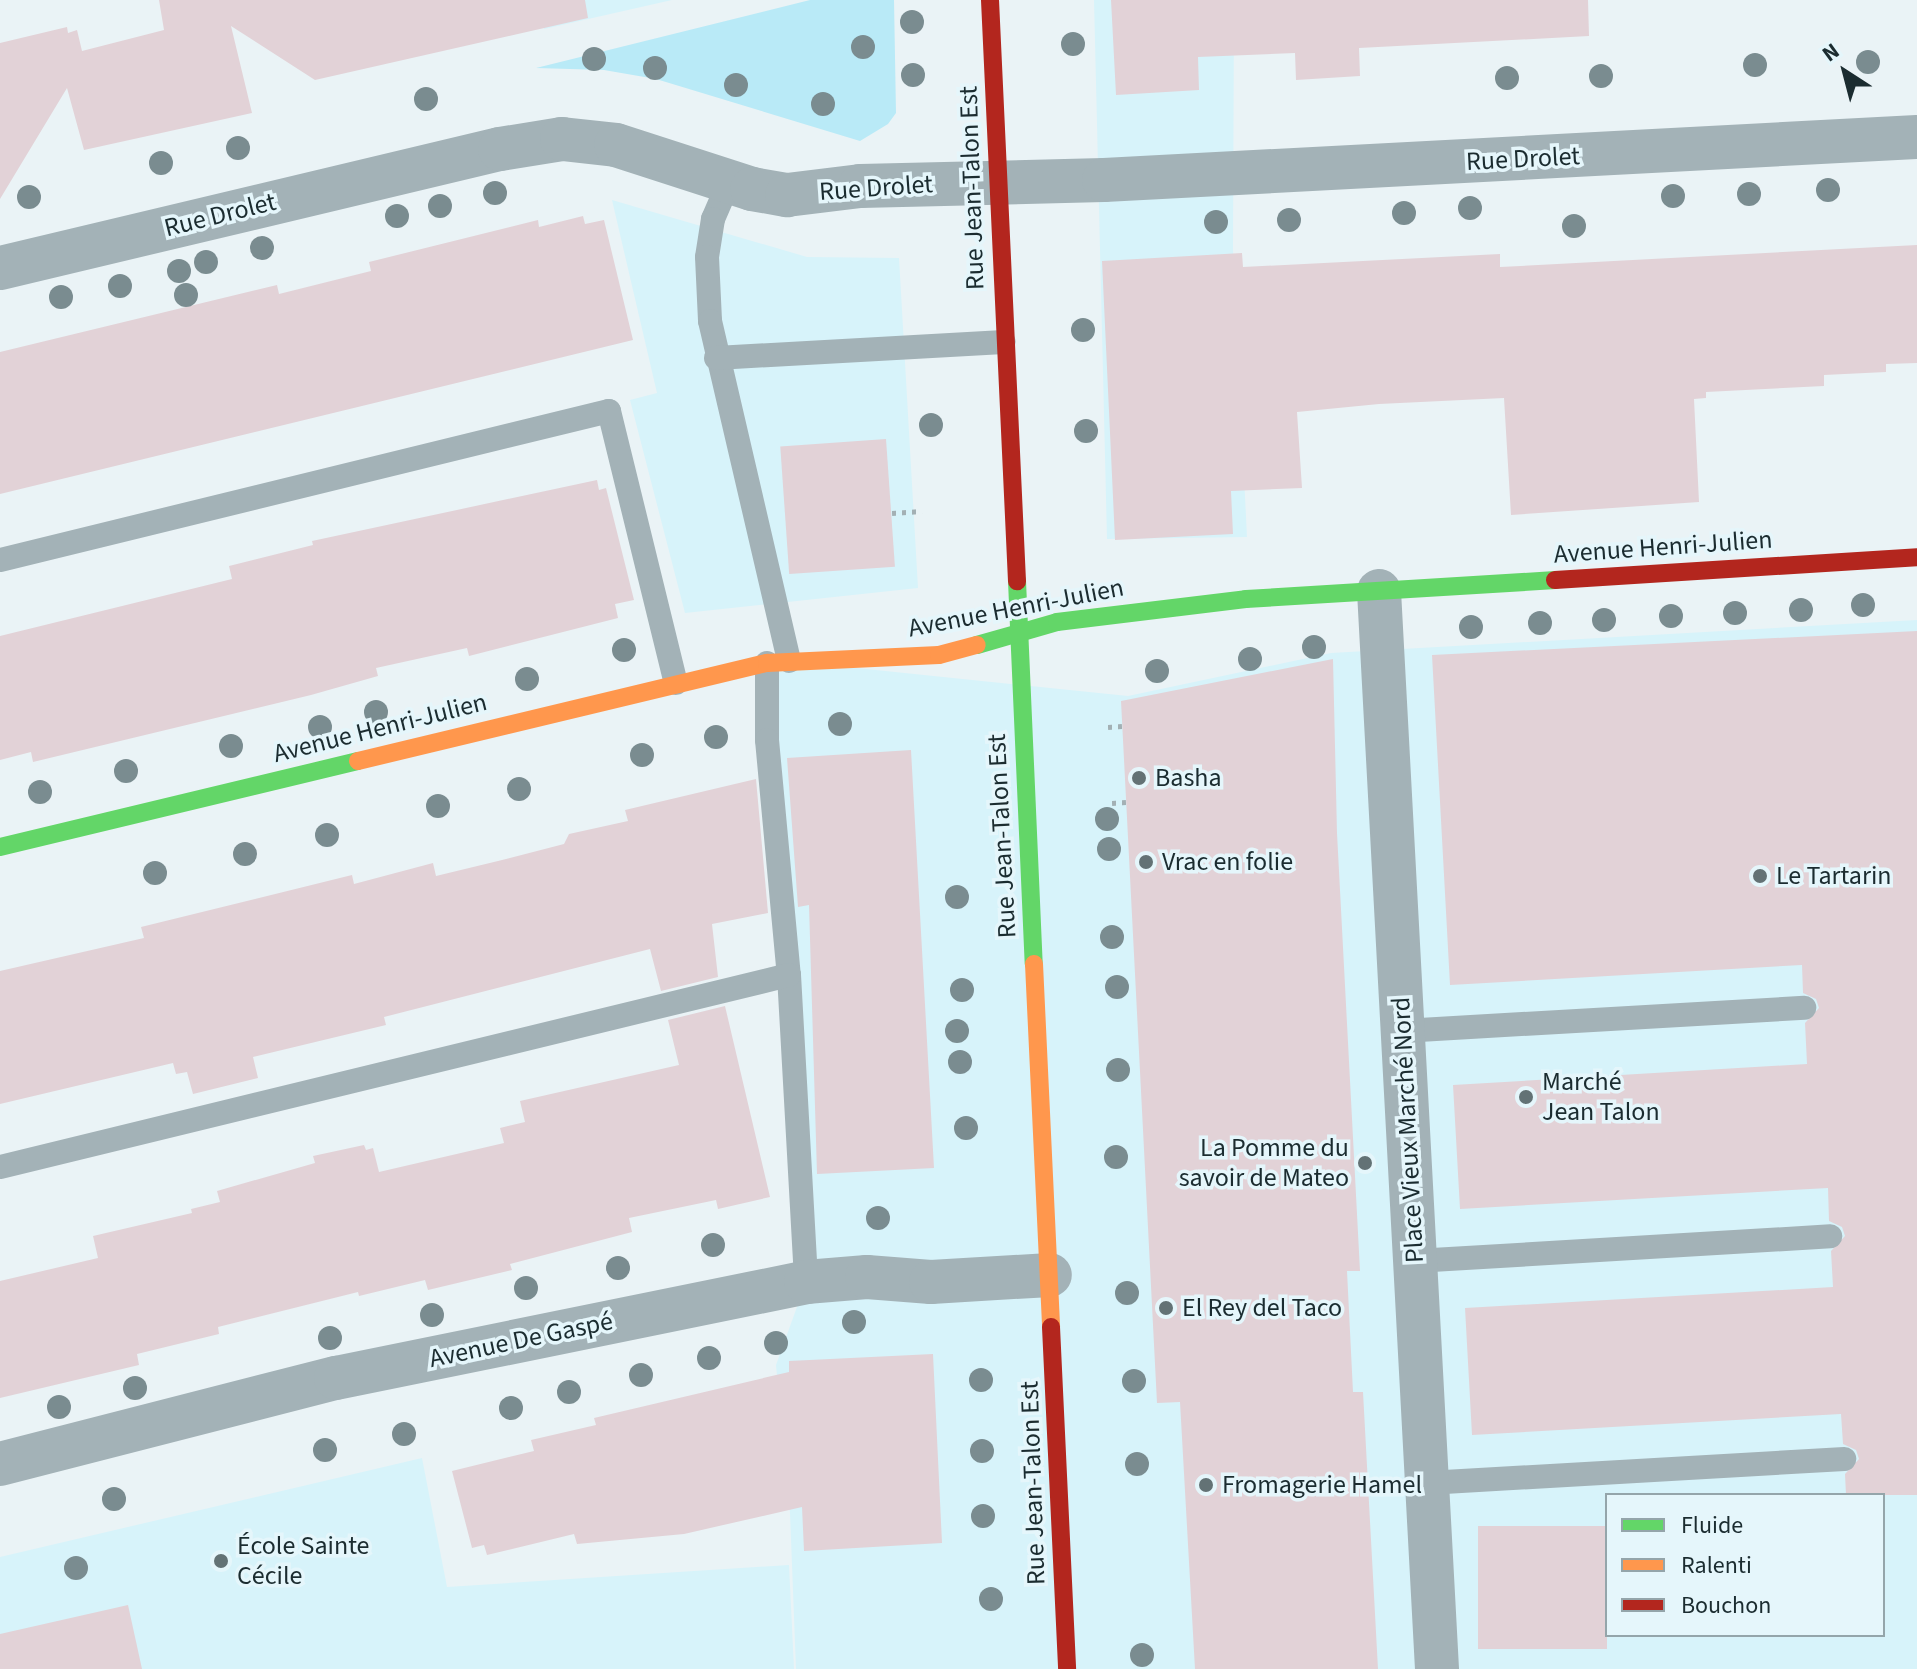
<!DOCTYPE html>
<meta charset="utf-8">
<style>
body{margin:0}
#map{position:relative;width:1917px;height:1669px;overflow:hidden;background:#eaf3f6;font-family:"Source Sans 3",sans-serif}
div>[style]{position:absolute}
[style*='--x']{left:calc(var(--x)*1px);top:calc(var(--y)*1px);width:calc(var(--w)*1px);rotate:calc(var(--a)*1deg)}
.built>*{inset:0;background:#d7f3fa}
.green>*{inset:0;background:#b9eaf7}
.building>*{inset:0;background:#e2d2d7;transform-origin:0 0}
.path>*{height:5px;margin-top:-2.5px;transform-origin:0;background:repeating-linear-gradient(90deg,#a3b0b4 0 4px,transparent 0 10px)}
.lane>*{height:24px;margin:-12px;padding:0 12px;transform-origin:12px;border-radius:12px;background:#a3b2b7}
.street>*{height:44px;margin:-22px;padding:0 22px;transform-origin:22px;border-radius:22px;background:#a3b2b7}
.fast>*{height:18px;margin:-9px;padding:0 9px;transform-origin:9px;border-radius:9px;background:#63d668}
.slow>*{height:18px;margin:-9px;padding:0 9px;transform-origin:9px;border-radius:9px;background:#ff974d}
.jam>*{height:18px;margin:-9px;padding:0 9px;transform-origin:9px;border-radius:9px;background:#b3261e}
.trees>*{width:24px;height:24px;margin:-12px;border-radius:50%;background:#7a8c90}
.dots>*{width:22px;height:22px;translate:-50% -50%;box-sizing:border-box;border:4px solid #e5f6fb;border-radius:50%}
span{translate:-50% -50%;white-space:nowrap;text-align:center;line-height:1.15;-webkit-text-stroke:7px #e5f6fb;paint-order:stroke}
.street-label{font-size:26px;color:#1b2c30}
.poi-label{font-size:26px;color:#1b2c30}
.left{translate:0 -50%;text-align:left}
.right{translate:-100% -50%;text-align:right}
.legend{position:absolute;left:1605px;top:1493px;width:280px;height:144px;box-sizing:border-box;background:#e5f6fb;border:2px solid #94a5aa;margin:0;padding:10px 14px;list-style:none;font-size:24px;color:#1b2c30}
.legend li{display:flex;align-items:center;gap:16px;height:40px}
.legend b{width:40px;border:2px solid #94a5aa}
.north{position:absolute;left:1805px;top:32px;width:80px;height:80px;-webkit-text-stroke:6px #e5f6fb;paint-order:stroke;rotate:324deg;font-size:22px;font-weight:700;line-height:32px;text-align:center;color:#1b2c30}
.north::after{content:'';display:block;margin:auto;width:28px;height:36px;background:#1b2c30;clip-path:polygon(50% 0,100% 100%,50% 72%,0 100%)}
</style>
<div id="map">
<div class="built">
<i style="clip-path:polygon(544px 0,672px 0,544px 29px)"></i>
<i style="clip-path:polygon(1094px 0,1234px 0,1233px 249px,1247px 537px,1107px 539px)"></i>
<i style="clip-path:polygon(612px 200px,807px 257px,899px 258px,918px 588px,685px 613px,630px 400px,657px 393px)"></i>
<i style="clip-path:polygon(evenodd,1917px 620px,1917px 1669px,796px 1669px,790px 1513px,776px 1365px,806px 1282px,767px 664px,789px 661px,1128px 696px,1331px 653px,1917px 620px,1607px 1495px,1883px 1495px,1883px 1635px,1607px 1635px,1607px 1495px)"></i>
<i style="clip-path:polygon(422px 1458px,447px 1587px,789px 1565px,794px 1669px,0 1669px,0 1557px)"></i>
</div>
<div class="green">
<i style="clip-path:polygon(810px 0,894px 0,896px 113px,888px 124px,860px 141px,656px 79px,604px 70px,536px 68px)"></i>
</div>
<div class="building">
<i style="clip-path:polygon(159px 0,585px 0,588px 18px,315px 80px,231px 26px,252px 113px,84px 150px,67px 88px,0 199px,0 43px,67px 27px,68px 33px,77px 30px,82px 51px,164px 30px)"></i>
<i style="clip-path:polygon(1111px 0,1588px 0,1589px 36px,1359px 48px,1360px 76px,1296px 80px,1295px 53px,1198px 57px,1199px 90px,1116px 95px)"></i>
<i style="clip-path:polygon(583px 216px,585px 224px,604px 220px,633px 340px,0 494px,0 352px,277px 285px,279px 294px,371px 271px,369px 262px,538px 220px,539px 227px)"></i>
<i style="clip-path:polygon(1917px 245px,1917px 363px,1886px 364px,1886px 372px,1824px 375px,1824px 386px,1706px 392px,1706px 398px,1694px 399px,1699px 502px,1511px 515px,1504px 398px,1379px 404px,1297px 412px,1302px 488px,1231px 491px,1233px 534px,1115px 540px,1102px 261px,1242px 253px,1243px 267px,1500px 254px,1500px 267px)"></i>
<i style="left:886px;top:439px;width:128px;height:106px;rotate:86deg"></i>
<i style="clip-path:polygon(597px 480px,599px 490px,606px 488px,634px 600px,615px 604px,618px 618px,469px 656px,467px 648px,376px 668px,378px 676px,311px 695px,33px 762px,31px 752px,0 760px,0 636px,232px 579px,229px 566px,313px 545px,312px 541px)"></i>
<i style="clip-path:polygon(1917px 631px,1917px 1495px,1846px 1495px,1845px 1474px,1859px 1459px,1856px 1450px,1843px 1444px,1841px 1414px,1472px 1435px,1465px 1308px,1833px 1287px,1831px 1251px,1845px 1236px,1842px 1227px,1829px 1221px,1828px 1188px,1460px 1209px,1453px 1085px,1807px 1064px,1805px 1023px,1819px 1008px,1816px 999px,1803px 993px,1802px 965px,1450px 985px,1432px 655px)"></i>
<i style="clip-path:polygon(1333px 659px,1337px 833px,1360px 1271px,1347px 1271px,1353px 1392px,1363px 1392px,1378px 1669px,1195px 1669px,1180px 1402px,1157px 1403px,1121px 701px)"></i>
<i style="clip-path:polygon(911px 750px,934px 1168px,817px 1174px,809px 905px,798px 907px,787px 758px)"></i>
<i style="clip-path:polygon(756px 779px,768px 913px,712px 924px,718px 977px,661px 991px,650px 949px,384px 1017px,386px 1025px,253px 1057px,258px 1078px,193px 1094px,187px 1072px,176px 1074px,173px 1063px,0 1104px,0 971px,144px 938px,141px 927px,352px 875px,354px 884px,433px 863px,436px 876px,498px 861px,564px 844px,569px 834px,628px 821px,625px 810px)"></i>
<i style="clip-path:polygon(725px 1006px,770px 1197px,718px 1209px,716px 1200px,629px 1218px,632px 1232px,510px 1264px,512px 1270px,428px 1290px,425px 1280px,359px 1296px,358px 1292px,218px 1327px,219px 1334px,137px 1354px,139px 1365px,0 1398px,0 1281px,98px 1258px,93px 1236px,192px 1213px,191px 1209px,220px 1202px,217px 1191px,315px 1163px,313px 1156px,364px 1145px,366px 1150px,373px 1148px,379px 1172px,504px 1143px,500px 1128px,525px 1122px,520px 1101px,679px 1065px,668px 1020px)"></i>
<i style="clip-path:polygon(933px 1354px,942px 1543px,804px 1551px,802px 1507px,684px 1534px,577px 1544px,574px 1534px,487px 1555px,484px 1545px,472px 1548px,452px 1471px,534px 1451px,531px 1440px,596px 1425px,594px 1418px,789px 1372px,789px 1361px)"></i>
<i style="left:1607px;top:1526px;width:123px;height:129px;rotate:90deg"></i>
<i style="clip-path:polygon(128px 1605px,142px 1669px,0 1669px,0 1634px)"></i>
</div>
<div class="path">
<i style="--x:892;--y:513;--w:30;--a:-4"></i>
<i style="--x:1108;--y:727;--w:14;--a:-4"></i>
<i style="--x:1112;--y:803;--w:14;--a:-4"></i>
</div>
<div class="lane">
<i style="--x:729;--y:182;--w:40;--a:113.4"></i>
<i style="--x:713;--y:219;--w:38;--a:99"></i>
<i style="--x:707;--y:257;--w:64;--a:87.3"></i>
<i style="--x:710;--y:321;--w:349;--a:76.9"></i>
<i style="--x:716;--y:358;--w:288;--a:-3.2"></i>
<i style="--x:0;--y:560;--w:627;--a:-13.75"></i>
<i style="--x:609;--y:411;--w:280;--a:76.2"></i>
<i style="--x:767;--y:663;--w:77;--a:90"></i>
<i style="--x:767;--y:740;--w:236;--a:84.7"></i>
<i style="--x:789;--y:975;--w:307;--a:86.8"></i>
<i style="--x:1402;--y:1031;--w:403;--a:-3.3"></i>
<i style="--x:0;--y:1167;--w:812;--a:-13.68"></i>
<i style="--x:1415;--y:1261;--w:416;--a:-3.4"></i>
<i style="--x:1427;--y:1483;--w:418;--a:-3.3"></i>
</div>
<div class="street">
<i style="--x:0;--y:268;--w:514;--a:-13.39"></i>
<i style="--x:500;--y:149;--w:63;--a:-9.2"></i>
<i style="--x:562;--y:139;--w:54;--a:6.3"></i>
<i style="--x:616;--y:145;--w:143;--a:17.9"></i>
<i style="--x:752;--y:189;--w:36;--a:10"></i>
<i style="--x:787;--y:195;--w:74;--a:-7"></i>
<i style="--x:860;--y:186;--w:244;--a:-1.4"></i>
<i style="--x:1104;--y:180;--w:814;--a:-3.03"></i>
<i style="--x:1379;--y:591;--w:1080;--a:86.92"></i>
<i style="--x:0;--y:1464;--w:347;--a:-14.4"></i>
<i style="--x:336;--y:1378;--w:480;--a:-11.5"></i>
<i style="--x:806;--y:1282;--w:61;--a:-4.7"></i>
<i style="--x:867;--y:1277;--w:64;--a:4.5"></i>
<i style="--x:931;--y:1282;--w:119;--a:-3.4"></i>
</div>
<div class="fast">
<i style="--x:1017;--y:581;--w:383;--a:87.5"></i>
<i style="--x:977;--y:645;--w:83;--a:-16"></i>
<i style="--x:1057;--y:622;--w:190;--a:-6.9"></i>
<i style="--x:1246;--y:599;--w:310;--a:-3.5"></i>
<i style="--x:0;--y:847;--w:368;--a:-13.5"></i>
</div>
<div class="slow">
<i style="--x:358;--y:761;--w:421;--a:-13.5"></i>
<i style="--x:767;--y:663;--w:172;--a:-2.7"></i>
<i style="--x:939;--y:655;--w:39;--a:-15"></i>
<i style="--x:1034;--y:964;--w:363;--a:87.3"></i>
</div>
<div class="jam">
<i style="--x:990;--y:0;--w:582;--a:87.34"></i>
<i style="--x:1555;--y:580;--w:363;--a:-3.6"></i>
<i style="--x:1051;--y:1327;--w:342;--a:87.3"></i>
</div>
<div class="trees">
<i style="left:912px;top:22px"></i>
<i style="left:1073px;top:44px"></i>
<i style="left:863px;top:47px"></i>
<i style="left:594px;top:59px"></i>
<i style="left:1868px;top:62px"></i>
<i style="left:1755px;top:65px"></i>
<i style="left:655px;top:68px"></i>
<i style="left:913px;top:75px"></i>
<i style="left:1601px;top:76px"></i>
<i style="left:1507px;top:78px"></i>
<i style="left:736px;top:85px"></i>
<i style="left:426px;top:99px"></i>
<i style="left:823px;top:104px"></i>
<i style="left:238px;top:148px"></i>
<i style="left:161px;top:163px"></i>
<i style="left:1828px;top:190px"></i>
<i style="left:495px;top:193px"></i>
<i style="left:1749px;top:194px"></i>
<i style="left:1673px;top:196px"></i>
<i style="left:29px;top:197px"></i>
<i style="left:440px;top:206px"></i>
<i style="left:1470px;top:208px"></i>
<i style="left:1404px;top:213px"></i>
<i style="left:397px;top:216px"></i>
<i style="left:1289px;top:220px"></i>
<i style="left:1216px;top:222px"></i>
<i style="left:1574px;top:226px"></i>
<i style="left:262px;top:248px"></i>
<i style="left:206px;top:262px"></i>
<i style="left:179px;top:271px"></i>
<i style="left:120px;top:286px"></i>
<i style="left:186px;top:295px"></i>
<i style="left:61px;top:297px"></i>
<i style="left:1083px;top:330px"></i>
<i style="left:931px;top:425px"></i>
<i style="left:1086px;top:431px"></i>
<i style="left:1863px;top:605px"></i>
<i style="left:1801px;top:610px"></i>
<i style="left:1735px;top:613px"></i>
<i style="left:1671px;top:616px"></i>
<i style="left:1604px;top:620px"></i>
<i style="left:1540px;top:623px"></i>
<i style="left:1471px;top:627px"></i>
<i style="left:1314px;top:647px"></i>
<i style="left:624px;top:650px"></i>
<i style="left:1250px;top:659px"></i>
<i style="left:1157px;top:671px"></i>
<i style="left:527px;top:679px"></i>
<i style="left:376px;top:712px"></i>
<i style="left:840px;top:724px"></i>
<i style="left:320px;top:727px"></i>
<i style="left:716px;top:737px"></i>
<i style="left:231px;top:746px"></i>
<i style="left:642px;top:755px"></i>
<i style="left:126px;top:771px"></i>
<i style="left:519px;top:789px"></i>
<i style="left:40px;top:792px"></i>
<i style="left:438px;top:806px"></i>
<i style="left:1107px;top:819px"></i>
<i style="left:327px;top:835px"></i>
<i style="left:1109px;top:849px"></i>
<i style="left:245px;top:854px"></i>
<i style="left:155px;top:873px"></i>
<i style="left:957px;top:897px"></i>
<i style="left:1112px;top:937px"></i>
<i style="left:1117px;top:987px"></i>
<i style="left:962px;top:990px"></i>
<i style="left:957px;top:1031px"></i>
<i style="left:960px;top:1062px"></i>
<i style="left:1118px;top:1070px"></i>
<i style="left:966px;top:1128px"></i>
<i style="left:1116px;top:1157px"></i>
<i style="left:878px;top:1218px"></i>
<i style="left:713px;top:1245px"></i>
<i style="left:618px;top:1268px"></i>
<i style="left:526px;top:1288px"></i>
<i style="left:1127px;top:1293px"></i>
<i style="left:432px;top:1315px"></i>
<i style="left:854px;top:1322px"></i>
<i style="left:330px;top:1338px"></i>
<i style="left:776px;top:1343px"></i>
<i style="left:709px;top:1358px"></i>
<i style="left:641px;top:1375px"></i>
<i style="left:981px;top:1380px"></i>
<i style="left:1134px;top:1381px"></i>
<i style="left:135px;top:1388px"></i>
<i style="left:569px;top:1392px"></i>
<i style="left:59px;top:1407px"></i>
<i style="left:511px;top:1408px"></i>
<i style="left:404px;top:1434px"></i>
<i style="left:325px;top:1450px"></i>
<i style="left:982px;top:1451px"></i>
<i style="left:1137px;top:1464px"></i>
<i style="left:114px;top:1499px"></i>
<i style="left:983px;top:1516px"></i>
<i style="left:76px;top:1568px"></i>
<i style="left:991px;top:1599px"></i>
<i style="left:1142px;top:1655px"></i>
</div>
<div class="dots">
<i style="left:1139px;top:778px;background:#637275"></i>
<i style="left:1146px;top:862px;background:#637275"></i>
<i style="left:1760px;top:876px;background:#637275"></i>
<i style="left:1526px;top:1097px;background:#637275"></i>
<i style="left:1365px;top:1163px;background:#637275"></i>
<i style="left:1166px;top:1308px;background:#637275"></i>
<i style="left:1206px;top:1485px;background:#637275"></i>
<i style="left:221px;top:1561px;background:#637275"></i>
</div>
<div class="street-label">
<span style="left:1523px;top:159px;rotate:-3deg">Rue Drolet</span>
<span style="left:876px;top:188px;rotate:-4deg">Rue Drolet</span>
<span style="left:972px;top:188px;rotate:-92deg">Rue Jean-Talon Est</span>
<span style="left:220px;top:215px;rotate:-14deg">Rue Drolet</span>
<span style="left:1663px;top:547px;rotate:-4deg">Avenue Henri-Julien</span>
<span style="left:1016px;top:608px;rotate:-11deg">Avenue Henri-Julien</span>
<span style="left:380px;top:728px;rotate:-14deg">Avenue Henri-Julien</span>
<span style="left:1002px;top:836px;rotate:-93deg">Rue Jean-Talon Est</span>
<span style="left:1408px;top:1130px;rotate:-93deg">Place Vieux Marché Nord</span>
<span style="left:521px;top:1340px;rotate:-12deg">Avenue De Gaspé</span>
<span style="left:1033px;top:1483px;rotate:-92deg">Rue Jean-Talon Est</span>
</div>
<div class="poi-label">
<span class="left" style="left:1155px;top:778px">Basha</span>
<span class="left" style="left:1162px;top:862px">Vrac en folie</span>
<span class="left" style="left:1776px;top:876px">Le Tartarin</span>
<span class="left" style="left:1542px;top:1097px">Marché<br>Jean Talon</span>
<span class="right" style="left:1349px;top:1163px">La Pomme du<br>savoir de Mateo</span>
<span class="left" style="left:1182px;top:1308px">El Rey del Taco</span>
<span class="left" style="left:1222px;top:1485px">Fromagerie Hamel</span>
<span class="left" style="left:237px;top:1561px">École Sainte<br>Cécile</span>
</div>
<ul class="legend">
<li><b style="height:10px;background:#63d668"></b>Fluide</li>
<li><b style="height:10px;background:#ff974d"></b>Ralenti</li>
<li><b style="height:10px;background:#b3261e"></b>Bouchon</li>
</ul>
<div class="north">N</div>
</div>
